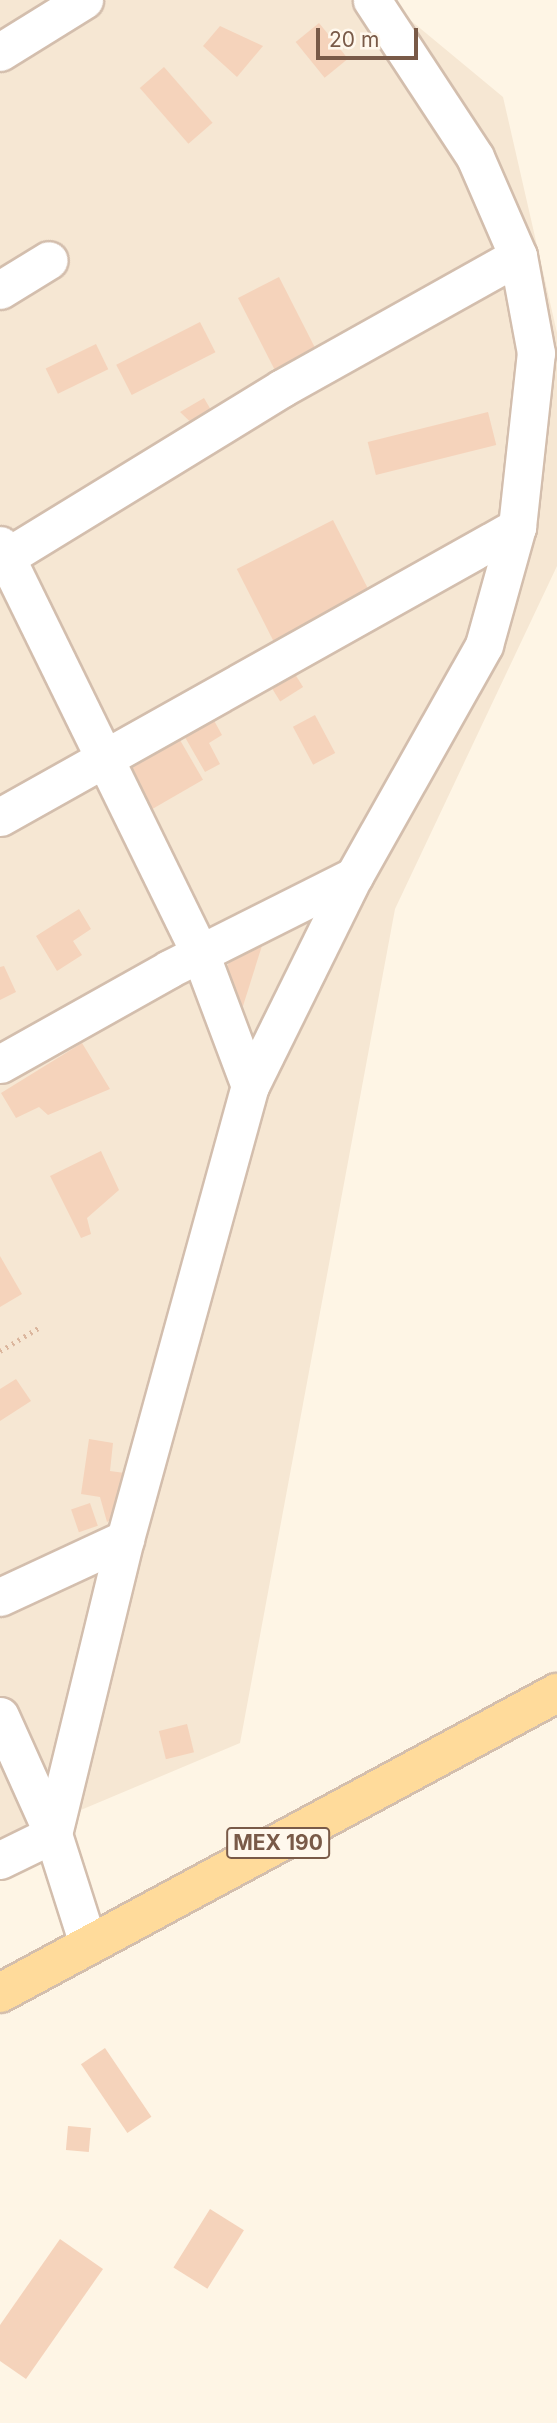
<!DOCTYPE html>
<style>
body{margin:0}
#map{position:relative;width:557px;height:2423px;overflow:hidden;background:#fef5e5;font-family:Inter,sans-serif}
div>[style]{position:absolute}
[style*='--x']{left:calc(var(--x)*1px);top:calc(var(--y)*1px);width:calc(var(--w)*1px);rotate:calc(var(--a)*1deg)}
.residential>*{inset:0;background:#f6e7d3}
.building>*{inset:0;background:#f5d3bb;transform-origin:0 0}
.path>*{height:4.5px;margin-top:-2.25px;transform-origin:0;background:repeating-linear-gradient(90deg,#dbb69d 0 2px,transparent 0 7px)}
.roads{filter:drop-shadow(2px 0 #d3bead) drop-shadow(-2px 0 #d3bead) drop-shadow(0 2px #d3bead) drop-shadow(0 -2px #d3bead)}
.minor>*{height:37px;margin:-18.5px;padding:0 18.5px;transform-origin:18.5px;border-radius:18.5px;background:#fff}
.primary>*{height:38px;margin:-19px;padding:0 19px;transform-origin:19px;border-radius:19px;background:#ffdb9b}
span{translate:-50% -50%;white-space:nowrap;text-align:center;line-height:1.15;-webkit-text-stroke:7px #fff8ed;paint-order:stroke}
.shield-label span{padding:2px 5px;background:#fff8ed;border:2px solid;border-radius:5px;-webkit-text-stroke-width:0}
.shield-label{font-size:21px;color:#795a48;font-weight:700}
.scale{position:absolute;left:316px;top:28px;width:102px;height:32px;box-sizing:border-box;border:4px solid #795a48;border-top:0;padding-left:9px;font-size:21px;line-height:24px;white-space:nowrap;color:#795a48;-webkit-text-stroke:5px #fff8ed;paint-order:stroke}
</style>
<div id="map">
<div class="residential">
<i style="clip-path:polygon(0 0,386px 0,503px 97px,557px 333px,557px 566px,395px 909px,240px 1743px,0 1844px)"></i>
</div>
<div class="building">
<i style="left:319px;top:23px;width:46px;height:30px;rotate:51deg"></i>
<i style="clip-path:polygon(220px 26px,263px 46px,237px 77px,203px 46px)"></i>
<i style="left:164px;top:67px;width:74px;height:32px;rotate:49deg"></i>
<i style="left:279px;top:277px;width:88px;height:46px;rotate:63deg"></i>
<i style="left:200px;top:322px;width:34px;height:94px;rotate:63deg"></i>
<i style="left:96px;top:344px;width:28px;height:56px;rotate:64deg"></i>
<i style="clip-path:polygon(204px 398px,218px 422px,200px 431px,180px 412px)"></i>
<i style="left:488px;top:412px;width:34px;height:124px;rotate:76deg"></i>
<i style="left:333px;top:520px;width:92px;height:108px;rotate:63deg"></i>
<i style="left:293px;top:671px;width:19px;height:27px;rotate:58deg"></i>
<i style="clip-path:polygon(211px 715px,222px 735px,209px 743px,220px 764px,205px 772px,182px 732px)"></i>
<i style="left:315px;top:715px;width:43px;height:25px;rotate:62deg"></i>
<i style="left:180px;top:740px;width:46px;height:70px;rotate:60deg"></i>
<i style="clip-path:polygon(79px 909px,91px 929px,73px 941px,82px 955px,57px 971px,36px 936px)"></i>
<i style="clip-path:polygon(265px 936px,243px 1006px,218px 998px,231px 955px)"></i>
<i style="clip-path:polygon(4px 966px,16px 992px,0 1000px,0 967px)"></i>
<i style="clip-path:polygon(82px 1043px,110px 1089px,48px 1115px,39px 1107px,16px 1118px,1px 1093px)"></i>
<i style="clip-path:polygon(101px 1151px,119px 1190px,87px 1218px,91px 1234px,81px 1238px,50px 1176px)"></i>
<i style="clip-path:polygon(0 1256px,22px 1294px,0 1307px)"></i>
<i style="clip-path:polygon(16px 1379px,31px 1401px,0 1421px,0 1389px)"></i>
<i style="clip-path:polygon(89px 1439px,113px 1443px,110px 1471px,132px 1474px,127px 1509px,107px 1522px,100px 1497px,81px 1494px)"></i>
<i style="left:90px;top:1503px;width:24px;height:20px;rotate:71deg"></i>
<i style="left:187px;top:1724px;width:29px;height:29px;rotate:76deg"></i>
<i style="left:105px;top:2048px;width:83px;height:29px;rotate:56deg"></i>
<i style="left:68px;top:2126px;width:23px;height:24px;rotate:5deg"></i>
<i style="left:210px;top:2209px;width:40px;height:69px;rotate:32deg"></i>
<i style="clip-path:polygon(60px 2239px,103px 2269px,26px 2379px,0 2361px,0 2325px)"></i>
</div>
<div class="path">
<i style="--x:0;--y:1351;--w:47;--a:-31"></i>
</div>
<div class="roads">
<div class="minor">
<i style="--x:0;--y:52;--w:99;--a:-31.8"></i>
<i style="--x:0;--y:290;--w:57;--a:-31.5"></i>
<i style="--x:0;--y:545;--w:454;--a:63.9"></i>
<i style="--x:200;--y:953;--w:142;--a:69.4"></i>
<i style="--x:0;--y:561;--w:331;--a:-31.5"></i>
<i style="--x:282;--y:388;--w:270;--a:-29.2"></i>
<i style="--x:0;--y:817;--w:593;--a:-29.29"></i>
<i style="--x:0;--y:1064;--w:194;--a:-29.3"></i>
<i style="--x:169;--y:969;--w:207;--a:-26.7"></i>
<i style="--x:0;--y:1597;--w:138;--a:-24.9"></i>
<i style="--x:0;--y:1716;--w:129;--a:65.8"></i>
<i style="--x:53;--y:1834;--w:115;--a:72.3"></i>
<i style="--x:0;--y:1860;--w:59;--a:-26.1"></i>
<i style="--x:53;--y:1834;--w:304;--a:-76.3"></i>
<i style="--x:125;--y:1539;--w:470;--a:-74.6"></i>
<i style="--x:250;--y:1086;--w:234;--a:-63.7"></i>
<i style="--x:354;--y:876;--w:265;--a:-60.6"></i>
<i style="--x:484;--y:645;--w:123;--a:-74.4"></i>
<i style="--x:517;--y:527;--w:175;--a:-83.8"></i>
<i style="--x:536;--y:353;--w:99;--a:-100.5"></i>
<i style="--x:518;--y:256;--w:108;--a:-113.5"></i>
<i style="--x:475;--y:157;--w:188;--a:-123.3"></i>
</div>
<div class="primary">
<i style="--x:0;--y:1993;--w:633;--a:-28.31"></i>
</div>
</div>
<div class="shield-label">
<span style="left:278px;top:1843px">MEX 190</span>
</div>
<div class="scale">20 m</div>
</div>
